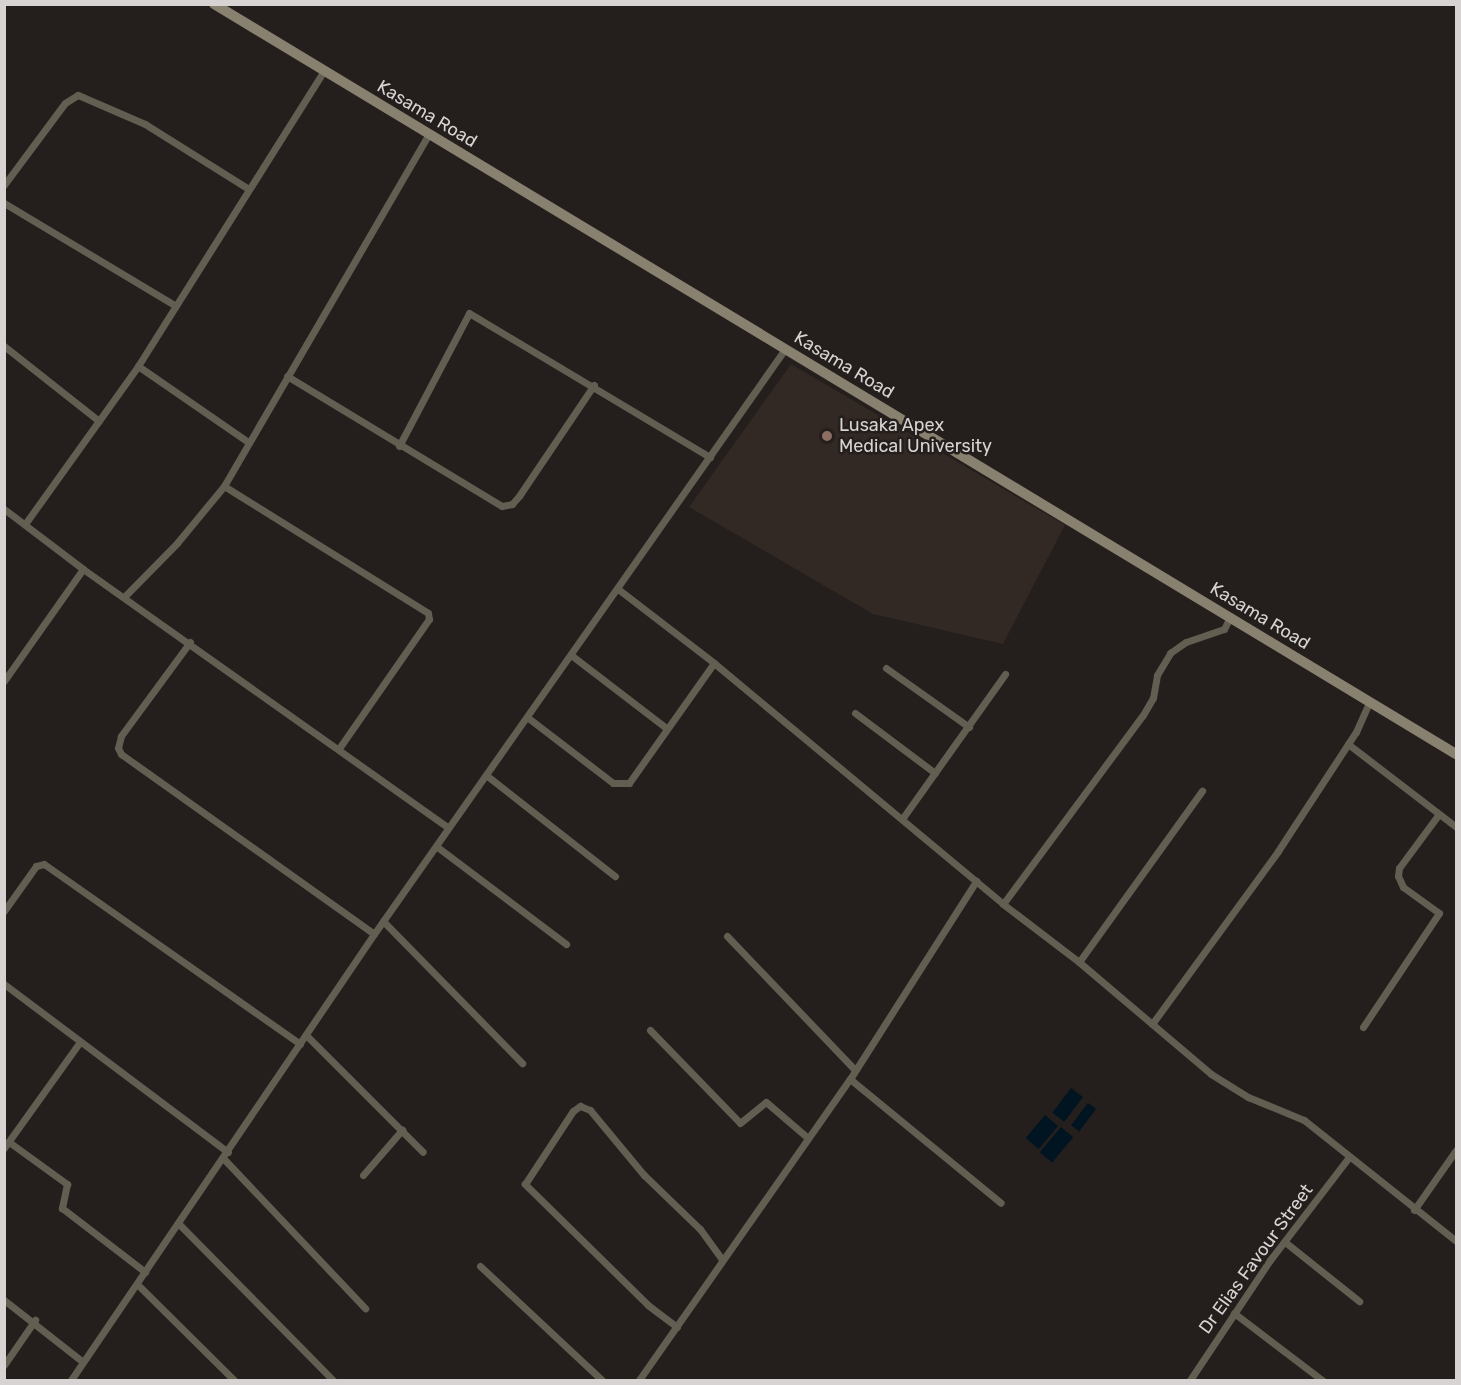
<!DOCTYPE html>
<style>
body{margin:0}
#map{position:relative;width:1461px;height:1385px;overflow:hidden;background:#241f1c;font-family:Rubik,sans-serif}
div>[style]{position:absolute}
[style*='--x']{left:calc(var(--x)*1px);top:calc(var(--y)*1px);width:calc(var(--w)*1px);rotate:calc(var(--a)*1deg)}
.built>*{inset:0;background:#322824}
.water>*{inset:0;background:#001421;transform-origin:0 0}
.street>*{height:7px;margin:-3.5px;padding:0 3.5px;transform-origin:3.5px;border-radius:3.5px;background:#625e52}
.secondary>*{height:10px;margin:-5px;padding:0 5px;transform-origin:5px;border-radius:5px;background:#88816f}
.dots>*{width:16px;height:16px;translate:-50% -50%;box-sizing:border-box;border:3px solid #241f1c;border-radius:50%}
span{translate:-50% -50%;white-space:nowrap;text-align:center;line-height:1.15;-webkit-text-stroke:5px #241f1c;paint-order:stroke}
.street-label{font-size:18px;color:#d7d3d2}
.poi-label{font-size:18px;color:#d7d3d2}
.left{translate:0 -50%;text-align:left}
.frame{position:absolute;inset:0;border:6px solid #d7d3d2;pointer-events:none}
</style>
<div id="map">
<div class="built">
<i style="clip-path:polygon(791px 364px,1065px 525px,1003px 644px,873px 614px,689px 507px)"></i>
</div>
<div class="water">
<i style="left:1071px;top:1088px;width:15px;height:31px;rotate:37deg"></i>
<i style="left:1088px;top:1103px;width:10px;height:28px;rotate:37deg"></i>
<i style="left:1045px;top:1115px;width:17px;height:30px;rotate:40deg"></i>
<i style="left:1061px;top:1127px;width:16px;height:33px;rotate:40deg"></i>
</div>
<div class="street">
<i style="--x:4;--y:185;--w:102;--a:-53.4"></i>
<i style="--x:65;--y:103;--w:15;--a:-32"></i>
<i style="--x:78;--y:95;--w:73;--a:23.4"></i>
<i style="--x:145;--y:124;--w:120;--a:32.1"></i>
<i style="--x:4;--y:203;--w:200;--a:30.9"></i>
<i style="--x:4;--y:346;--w:121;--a:38.3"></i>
<i style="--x:138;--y:366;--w:134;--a:34.6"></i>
<i style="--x:287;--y:376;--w:251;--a:31.2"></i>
<i style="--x:502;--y:506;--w:10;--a:-11"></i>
<i style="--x:512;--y:504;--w:11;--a:-49"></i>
<i style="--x:519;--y:496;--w:134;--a:-56"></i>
<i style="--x:399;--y:446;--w:150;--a:-62.2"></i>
<i style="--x:469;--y:313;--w:281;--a:30.9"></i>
<i style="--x:224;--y:486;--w:240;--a:31.9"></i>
<i style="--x:428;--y:613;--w:6;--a:81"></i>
<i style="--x:429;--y:619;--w:156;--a:124.8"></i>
<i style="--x:4;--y:509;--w:99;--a:37.2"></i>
<i style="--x:83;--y:569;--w:447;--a:35.3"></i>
<i style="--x:25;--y:524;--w:194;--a:-54.4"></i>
<i style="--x:138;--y:366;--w:349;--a:-57.8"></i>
<i style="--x:618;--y:589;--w:121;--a:37.6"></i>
<i style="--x:714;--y:663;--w:376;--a:39.8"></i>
<i style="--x:1003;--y:904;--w:96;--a:37.3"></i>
<i style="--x:1079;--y:962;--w:173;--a:40.3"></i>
<i style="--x:1211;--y:1074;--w:44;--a:31.9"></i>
<i style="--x:1248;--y:1097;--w:61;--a:22.3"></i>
<i style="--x:1304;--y:1120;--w:194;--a:38.5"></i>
<i style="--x:125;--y:596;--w:74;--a:-45.5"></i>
<i style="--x:177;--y:543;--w:74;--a:-50.5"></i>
<i style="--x:224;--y:486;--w:406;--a:-59.8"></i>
<i style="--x:190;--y:642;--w:117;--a:126.3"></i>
<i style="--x:121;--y:736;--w:12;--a:104"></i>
<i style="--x:118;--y:748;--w:7;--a:63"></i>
<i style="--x:121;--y:754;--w:310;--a:35.4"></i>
<i style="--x:571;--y:655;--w:120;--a:37.5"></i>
<i style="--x:886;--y:668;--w:102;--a:35.4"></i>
<i style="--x:4;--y:681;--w:137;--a:-54.8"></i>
<i style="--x:855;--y:713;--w:100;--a:36.9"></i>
<i style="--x:527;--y:717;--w:108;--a:37.5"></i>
<i style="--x:613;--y:783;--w:16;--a:0"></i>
<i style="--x:629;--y:783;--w:147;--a:-54.7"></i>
<i style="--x:1348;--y:744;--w:136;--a:37.5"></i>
<i style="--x:486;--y:775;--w:164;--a:38.1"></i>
<i style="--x:902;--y:819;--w:178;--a:-54.6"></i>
<i style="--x:436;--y:846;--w:163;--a:37"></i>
<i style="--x:1003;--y:904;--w:235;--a:-53.5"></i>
<i style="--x:1143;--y:715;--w:20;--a:-60"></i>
<i style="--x:1153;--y:698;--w:23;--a:-80"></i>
<i style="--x:1157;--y:675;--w:26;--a:-59"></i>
<i style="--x:1170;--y:653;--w:19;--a:-35"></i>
<i style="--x:1186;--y:642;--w:40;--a:-18.9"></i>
<i style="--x:1224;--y:629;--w:13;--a:-63"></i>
<i style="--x:4;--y:911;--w:55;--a:-54.6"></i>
<i style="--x:36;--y:866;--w:8;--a:-14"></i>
<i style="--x:44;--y:864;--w:313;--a:35.1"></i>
<i style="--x:383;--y:921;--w:199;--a:45.6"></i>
<i style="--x:727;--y:936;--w:185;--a:46.3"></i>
<i style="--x:1079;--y:962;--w:211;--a:-54.3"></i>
<i style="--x:4;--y:984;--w:280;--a:36.9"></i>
<i style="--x:1152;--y:1024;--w:214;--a:-53.9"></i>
<i style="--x:1278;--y:851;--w:142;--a:-56.8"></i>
<i style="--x:1356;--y:732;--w:34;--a:-66"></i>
<i style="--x:1363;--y:1027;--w:137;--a:-56.3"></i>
<i style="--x:1439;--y:913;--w:44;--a:-144.2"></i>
<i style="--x:1403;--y:887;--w:12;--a:-114"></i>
<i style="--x:1398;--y:876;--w:8;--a:-83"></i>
<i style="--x:1399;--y:868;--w:67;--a:-53.5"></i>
<i style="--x:650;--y:1030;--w:129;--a:45.9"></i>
<i style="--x:740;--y:1123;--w:33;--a:-39"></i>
<i style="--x:766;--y:1102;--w:55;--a:40.6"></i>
<i style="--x:306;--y:1035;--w:165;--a:45"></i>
<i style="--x:850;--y:1079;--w:195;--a:39.4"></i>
<i style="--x:9;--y:1142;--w:72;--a:35.9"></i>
<i style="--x:67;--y:1184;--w:25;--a:102"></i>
<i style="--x:62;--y:1208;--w:105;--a:37.6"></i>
<i style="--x:4;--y:1148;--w:130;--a:-54.4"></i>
<i style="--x:223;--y:1158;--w:207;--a:46.6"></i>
<i style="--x:363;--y:1175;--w:60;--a:-49.1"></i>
<i style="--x:1414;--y:1210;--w:73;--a:-55"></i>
<i style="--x:178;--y:1223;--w:221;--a:45.4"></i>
<i style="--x:1285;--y:1242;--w:95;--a:38.6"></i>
<i style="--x:480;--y:1266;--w:167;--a:43.1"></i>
<i style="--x:137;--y:1284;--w:136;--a:44.7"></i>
<i style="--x:4;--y:1300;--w:100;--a:38.1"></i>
<i style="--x:1234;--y:1313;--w:111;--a:37.3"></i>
<i style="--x:677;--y:1327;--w:36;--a:-143"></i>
<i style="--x:648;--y:1305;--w:173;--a:-135.5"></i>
<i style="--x:525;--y:1184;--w:87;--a:-56.7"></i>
<i style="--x:573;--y:1111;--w:9;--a:-36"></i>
<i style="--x:580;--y:1106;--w:11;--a:22"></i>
<i style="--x:590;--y:1110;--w:85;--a:50.3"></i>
<i style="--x:644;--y:1175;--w:78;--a:44"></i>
<i style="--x:700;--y:1229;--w:37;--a:54"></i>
<i style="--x:4;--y:1365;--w:55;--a:-55.4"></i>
<i style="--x:71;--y:1380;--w:539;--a:-55.81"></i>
<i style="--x:374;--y:934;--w:715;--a:-54.91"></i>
<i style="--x:639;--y:1380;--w:368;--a:-55"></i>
<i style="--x:850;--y:1079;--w:235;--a:-57.5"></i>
<i style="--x:1190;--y:1380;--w:144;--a:-56.3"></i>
<i style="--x:1270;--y:1260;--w:130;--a:-52.5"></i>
</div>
<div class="secondary">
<i style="--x:214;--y:4;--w:1451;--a:31.13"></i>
</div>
<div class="dots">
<i style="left:827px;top:436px;background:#8d6e63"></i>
</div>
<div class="street-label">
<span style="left:427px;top:114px;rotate:31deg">Kasama Road</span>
<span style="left:844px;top:365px;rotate:31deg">Kasama Road</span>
<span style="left:1260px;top:616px;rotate:31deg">Kasama Road</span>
<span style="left:1256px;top:1259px;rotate:-54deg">Dr Elias Favour Street</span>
</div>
<div class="poi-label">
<span class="left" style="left:839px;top:436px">Lusaka Apex<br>Medical University</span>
</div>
<div class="frame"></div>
</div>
